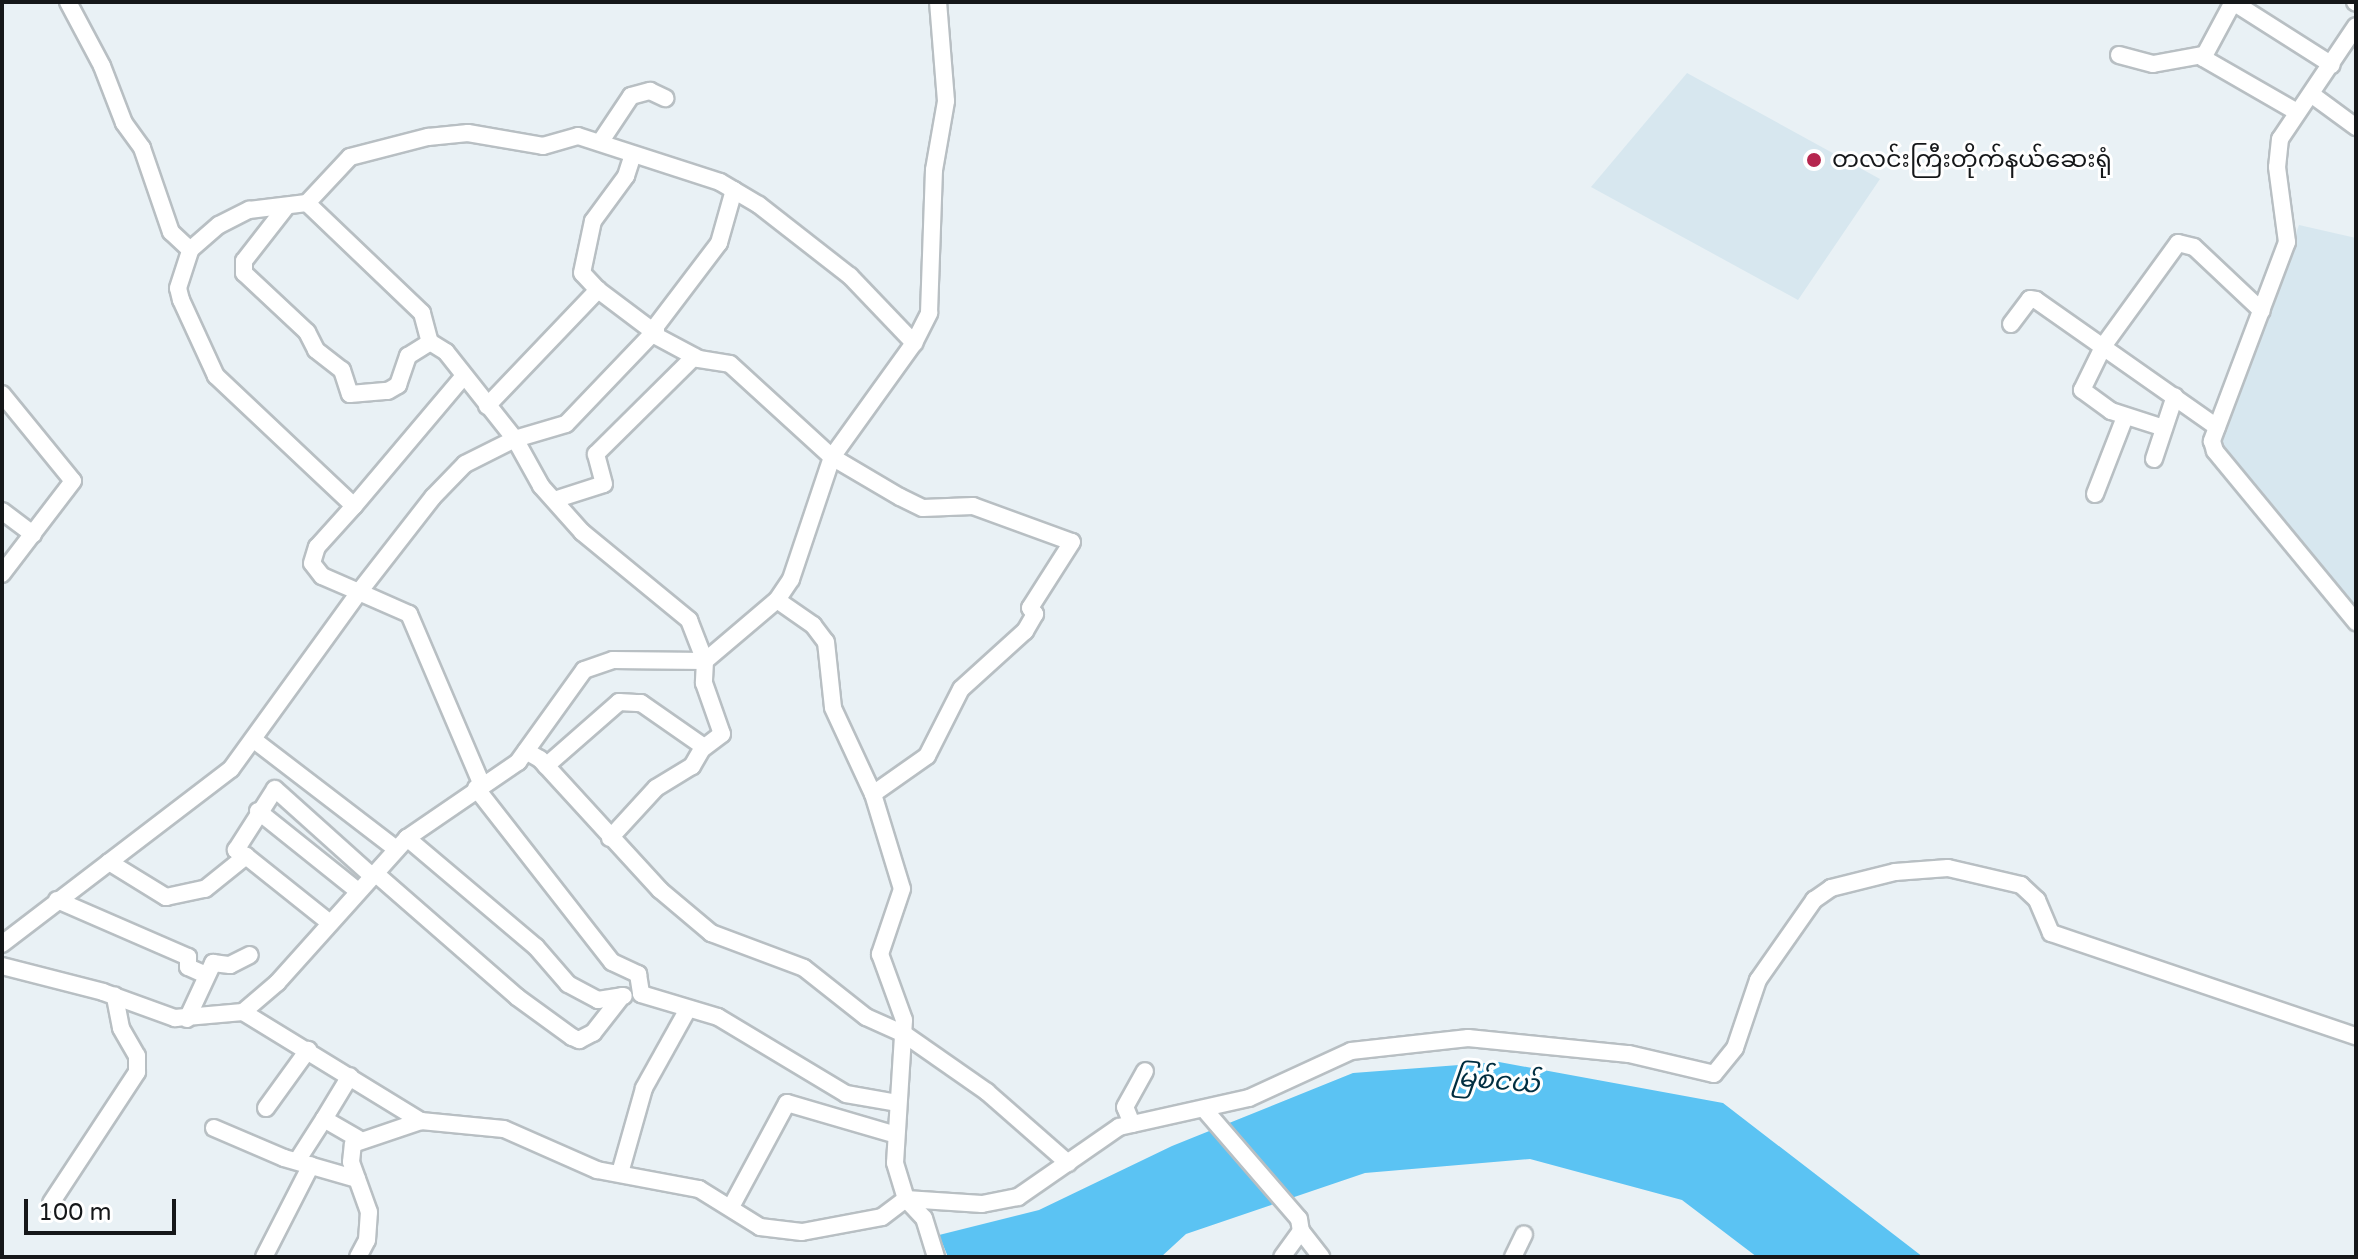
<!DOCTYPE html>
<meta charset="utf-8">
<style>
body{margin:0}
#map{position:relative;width:2358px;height:1259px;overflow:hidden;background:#e9f1f5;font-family:"Varela Round","Noto Sans Myanmar",sans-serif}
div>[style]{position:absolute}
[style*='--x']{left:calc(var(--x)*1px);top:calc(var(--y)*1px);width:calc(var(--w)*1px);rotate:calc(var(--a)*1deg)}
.built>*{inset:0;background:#d7e7ef}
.water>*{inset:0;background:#5bc3f3}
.roads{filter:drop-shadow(2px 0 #b8bfc3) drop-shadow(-2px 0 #b8bfc3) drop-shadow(0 2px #b8bfc3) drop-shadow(0 -2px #b8bfc3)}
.minor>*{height:16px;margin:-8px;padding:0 8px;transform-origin:8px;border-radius:8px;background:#fff}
.dots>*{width:22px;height:22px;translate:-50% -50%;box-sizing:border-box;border:4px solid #fff;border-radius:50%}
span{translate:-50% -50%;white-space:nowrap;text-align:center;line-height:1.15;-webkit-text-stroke:6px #fff;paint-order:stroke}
.poi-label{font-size:24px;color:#151719}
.left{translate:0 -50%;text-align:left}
.water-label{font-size:26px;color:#002e41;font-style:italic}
.frame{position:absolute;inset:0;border:4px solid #151719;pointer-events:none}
.scale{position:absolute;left:24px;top:1199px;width:152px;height:36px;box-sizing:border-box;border:4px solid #151719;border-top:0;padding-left:10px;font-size:24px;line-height:28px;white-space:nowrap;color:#151719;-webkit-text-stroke:6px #fff;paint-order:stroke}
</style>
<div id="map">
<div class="built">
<i style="clip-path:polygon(1687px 73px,1880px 179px,1798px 300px,1591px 187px)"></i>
<i style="clip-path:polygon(2299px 225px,2356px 238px,2356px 614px,2216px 447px)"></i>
</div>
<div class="water">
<i style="clip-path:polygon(1499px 1062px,1723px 1103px,1923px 1257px,1757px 1257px,1682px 1200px,1530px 1159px,1365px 1173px,1186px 1234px,1161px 1257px,948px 1257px,939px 1235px,1039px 1210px,1172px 1146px,1353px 1073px)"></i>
</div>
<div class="roads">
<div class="minor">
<i style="--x:68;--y:2;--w:72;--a:62"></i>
<i style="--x:102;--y:66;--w:61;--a:68.9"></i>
<i style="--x:124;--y:123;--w:31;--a:54"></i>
<i style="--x:142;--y:148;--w:89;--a:71"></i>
<i style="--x:171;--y:232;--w:26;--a:43"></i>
<i style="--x:2355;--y:2;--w:1;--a:45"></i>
<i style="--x:2356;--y:26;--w:136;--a:123.9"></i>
<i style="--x:2280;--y:139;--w:28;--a:96"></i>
<i style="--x:2277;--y:167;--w:76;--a:82.4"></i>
<i style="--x:2287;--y:242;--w:213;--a:110.7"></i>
<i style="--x:2212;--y:441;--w:10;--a:73"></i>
<i style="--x:2215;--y:451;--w:222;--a:50.5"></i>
<i style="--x:2119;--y:55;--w:35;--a:15"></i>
<i style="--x:2153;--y:64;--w:51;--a:-10.2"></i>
<i style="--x:2311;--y:94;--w:56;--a:36.3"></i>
<i style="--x:2297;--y:112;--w:108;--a:-150.1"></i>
<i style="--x:2203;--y:58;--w:64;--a:-61.8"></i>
<i style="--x:2233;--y:2;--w:117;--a:32.5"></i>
<i style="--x:601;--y:141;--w:54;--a:-56.3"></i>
<i style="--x:631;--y:96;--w:20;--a:-15"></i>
<i style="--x:650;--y:91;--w:17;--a:25"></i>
<i style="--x:734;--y:190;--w:55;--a:105.8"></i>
<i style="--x:719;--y:243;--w:104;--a:127.2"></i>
<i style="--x:656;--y:326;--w:10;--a:90"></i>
<i style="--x:656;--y:336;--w:49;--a:28.1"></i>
<i style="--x:699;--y:359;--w:31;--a:9"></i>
<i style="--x:730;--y:364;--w:138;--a:42.4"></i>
<i style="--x:832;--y:457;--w:79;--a:30.5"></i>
<i style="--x:900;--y:497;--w:25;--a:26"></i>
<i style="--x:923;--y:508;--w:50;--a:-2.3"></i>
<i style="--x:973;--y:506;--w:105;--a:20"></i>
<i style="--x:1072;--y:542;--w:78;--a:122.5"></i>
<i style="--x:1030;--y:608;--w:8;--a:50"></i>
<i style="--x:1035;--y:614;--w:20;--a:120"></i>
<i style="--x:1025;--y:631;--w:86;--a:137.8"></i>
<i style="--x:961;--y:689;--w:75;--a:116.9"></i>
<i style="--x:927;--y:756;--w:66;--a:144.9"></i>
<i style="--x:307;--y:203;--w:159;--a:43.7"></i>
<i style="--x:422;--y:313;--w:30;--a:75"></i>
<i style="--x:430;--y:342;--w:19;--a:32"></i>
<i style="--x:446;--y:352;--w:111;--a:51.6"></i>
<i style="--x:515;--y:439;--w:54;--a:61"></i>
<i style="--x:541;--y:486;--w:62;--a:48.3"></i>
<i style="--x:582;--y:532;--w:139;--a:39.4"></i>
<i style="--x:689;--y:620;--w:44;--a:68.7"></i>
<i style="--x:705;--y:661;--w:22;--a:93"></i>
<i style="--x:704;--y:683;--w:54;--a:70.6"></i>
<i style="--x:722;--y:734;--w:25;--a:143"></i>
<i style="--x:702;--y:749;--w:20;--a:120"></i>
<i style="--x:692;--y:766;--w:42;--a:148.6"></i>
<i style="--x:656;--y:788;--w:68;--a:132.6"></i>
<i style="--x:286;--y:207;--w:68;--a:127.9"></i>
<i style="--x:244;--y:261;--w:12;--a:90"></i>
<i style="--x:244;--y:273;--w:86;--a:43.1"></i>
<i style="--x:307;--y:332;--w:20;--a:63"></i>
<i style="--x:316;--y:350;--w:33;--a:38"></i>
<i style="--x:342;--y:370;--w:25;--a:72"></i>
<i style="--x:350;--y:394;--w:38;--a:-5"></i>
<i style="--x:388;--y:391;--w:12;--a:-31"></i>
<i style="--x:398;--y:385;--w:31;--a:-71"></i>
<i style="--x:408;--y:356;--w:26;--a:-32"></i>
<i style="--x:2011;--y:324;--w:31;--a:-53"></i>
<i style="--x:2030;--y:299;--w:6;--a:9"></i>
<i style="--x:2036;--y:300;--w:221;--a:35.1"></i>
<i style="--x:2;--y:394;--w:112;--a:50.8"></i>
<i style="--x:73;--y:481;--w:117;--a:127.4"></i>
<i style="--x:487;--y:406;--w:161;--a:-46.3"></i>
<i style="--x:598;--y:290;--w:23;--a:-133"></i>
<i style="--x:582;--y:273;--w:53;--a:-78.1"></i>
<i style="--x:593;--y:221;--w:56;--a:-53.7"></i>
<i style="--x:626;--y:176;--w:22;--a:-72"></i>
<i style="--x:2164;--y:428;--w:56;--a:-162.2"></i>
<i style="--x:2111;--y:411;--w:36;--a:-144"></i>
<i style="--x:2082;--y:390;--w:50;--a:-63.9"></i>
<i style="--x:2104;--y:345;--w:126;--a:-54"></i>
<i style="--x:2178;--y:243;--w:16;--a:14"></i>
<i style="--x:2194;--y:247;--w:93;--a:43.3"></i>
<i style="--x:2154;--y:459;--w:66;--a:-71.6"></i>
<i style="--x:2095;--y:494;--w:83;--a:-68.7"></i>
<i style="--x:554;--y:500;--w:52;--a:-17.7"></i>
<i style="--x:604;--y:484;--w:31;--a:-105"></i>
<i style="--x:596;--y:454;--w:138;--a:-44.7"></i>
<i style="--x:354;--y:506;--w:167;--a:-49.8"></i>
<i style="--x:2;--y:511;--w:39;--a:37"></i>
<i style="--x:777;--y:600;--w:44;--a:34.8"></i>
<i style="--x:813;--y:625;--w:21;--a:53"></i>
<i style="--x:826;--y:642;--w:66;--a:83.9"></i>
<i style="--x:833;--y:708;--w:95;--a:65.1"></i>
<i style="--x:873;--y:794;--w:99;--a:73"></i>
<i style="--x:902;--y:889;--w:69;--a:108.7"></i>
<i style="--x:880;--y:954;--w:70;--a:70"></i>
<i style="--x:904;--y:1020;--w:143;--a:93.6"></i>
<i style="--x:895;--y:1163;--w:38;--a:73"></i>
<i style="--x:906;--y:1199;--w:26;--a:47"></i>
<i style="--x:924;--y:1218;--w:41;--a:72.9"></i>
<i style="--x:254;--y:740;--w:179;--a:37.5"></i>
<i style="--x:526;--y:751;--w:16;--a:30"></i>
<i style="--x:540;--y:759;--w:178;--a:47.5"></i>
<i style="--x:660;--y:890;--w:67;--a:40.1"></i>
<i style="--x:711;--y:933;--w:99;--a:20.6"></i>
<i style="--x:804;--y:968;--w:79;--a:38.3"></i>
<i style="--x:866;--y:1017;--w:42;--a:24.1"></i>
<i style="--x:904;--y:1034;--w:101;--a:34.9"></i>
<i style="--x:987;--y:1092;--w:108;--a:41.2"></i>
<i style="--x:546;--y:766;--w:97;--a:-41.2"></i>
<i style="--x:619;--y:702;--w:22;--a:3"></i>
<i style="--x:641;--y:703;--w:77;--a:34.9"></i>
<i style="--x:482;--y:785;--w:186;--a:-113.1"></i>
<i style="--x:409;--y:614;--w:55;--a:-156.3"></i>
<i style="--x:359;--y:592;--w:120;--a:-52.1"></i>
<i style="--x:433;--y:497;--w:46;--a:-45.9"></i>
<i style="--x:465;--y:464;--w:56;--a:-26.6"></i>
<i style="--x:515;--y:439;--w:53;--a:-16.4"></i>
<i style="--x:566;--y:424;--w:127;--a:-46.3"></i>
<i style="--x:654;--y:332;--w:70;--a:-143.1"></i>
<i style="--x:476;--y:788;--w:221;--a:52"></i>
<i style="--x:612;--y:962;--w:29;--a:25"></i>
<i style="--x:638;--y:974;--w:20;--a:81"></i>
<i style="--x:641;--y:994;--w:80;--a:16.6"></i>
<i style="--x:718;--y:1017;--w:149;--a:31"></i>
<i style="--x:846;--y:1094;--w:53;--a:9.8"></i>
<i style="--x:258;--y:811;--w:128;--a:38.7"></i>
<i style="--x:407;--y:838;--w:169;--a:40.2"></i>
<i style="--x:536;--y:947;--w:49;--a:49.1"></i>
<i style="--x:568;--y:984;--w:34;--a:28"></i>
<i style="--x:598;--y:1000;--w:26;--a:-9"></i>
<i style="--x:246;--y:856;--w:12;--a:-149"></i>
<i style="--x:236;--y:850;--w:72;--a:-57.4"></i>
<i style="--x:275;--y:789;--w:130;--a:41.9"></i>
<i style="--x:109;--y:862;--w:67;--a:31.6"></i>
<i style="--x:166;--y:897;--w:40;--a:-12"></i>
<i style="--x:205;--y:889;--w:53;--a:-38.8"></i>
<i style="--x:246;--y:856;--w:107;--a:38.6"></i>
<i style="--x:375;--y:873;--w:189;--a:41.1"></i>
<i style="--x:517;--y:997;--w:68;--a:36"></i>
<i style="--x:572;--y:1037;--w:8;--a:23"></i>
<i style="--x:579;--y:1040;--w:16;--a:-27"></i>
<i style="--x:593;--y:1033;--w:47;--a:-51.9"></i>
<i style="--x:57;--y:900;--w:143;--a:23.5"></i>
<i style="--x:188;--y:957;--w:10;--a:90"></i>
<i style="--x:188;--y:967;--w:17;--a:24"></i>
<i style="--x:2;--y:944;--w:288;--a:-37.4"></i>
<i style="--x:231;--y:769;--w:218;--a:-54.1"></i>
<i style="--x:359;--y:592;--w:40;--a:-156.6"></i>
<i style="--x:322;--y:576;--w:16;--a:-128"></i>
<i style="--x:312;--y:563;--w:17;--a:-73"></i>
<i style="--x:317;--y:547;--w:55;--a:-47.9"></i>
<i style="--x:354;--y:506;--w:190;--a:-136.7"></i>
<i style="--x:216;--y:376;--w:84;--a:-114.7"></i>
<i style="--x:181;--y:300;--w:12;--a:-104"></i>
<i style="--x:178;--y:288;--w:40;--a:-72"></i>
<i style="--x:190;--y:250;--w:38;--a:-41"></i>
<i style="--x:219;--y:225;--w:34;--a:-27"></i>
<i style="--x:249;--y:210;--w:58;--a:-6.9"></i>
<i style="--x:307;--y:203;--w:63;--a:-46.9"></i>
<i style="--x:350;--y:157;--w:81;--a:-14.4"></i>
<i style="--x:428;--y:137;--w:40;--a:-5.7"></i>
<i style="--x:468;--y:133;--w:76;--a:9.8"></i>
<i style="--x:543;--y:146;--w:36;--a:-16"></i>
<i style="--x:578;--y:136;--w:149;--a:17.9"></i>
<i style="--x:720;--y:182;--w:45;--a:30.5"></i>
<i style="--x:759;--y:205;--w:115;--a:38"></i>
<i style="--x:850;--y:276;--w:93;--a:46.3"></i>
<i style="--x:2;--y:966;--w:104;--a:14.4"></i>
<i style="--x:103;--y:992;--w:77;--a:19.9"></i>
<i style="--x:175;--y:1018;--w:68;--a:-5"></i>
<i style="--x:243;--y:1012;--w:45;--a:-40.5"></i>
<i style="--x:277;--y:983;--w:195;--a:-48.1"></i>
<i style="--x:407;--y:838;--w:135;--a:-34.4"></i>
<i style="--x:518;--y:762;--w:113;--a:-54.3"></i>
<i style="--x:584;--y:670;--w:31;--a:-19"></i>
<i style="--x:613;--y:660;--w:92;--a:0.6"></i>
<i style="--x:705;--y:661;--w:94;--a:-40.3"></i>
<i style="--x:777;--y:600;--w:25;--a:-56"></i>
<i style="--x:791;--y:579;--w:129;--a:-71.4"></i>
<i style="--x:832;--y:457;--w:140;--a:-54.3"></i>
<i style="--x:914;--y:343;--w:34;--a:-63"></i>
<i style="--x:929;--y:313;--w:143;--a:-88"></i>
<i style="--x:934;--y:170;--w:70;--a:-80.1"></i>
<i style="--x:946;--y:101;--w:99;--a:-94.6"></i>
<i style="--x:243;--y:1012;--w:209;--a:31.5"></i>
<i style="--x:421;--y:1121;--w:83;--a:5.5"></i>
<i style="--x:504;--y:1129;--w:102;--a:23.8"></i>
<i style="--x:597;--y:1170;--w:104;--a:10.6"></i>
<i style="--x:699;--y:1189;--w:72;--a:31.9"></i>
<i style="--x:760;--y:1227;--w:42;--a:6.8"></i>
<i style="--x:802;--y:1232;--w:81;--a:-10.6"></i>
<i style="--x:882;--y:1217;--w:30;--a:-37"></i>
<i style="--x:906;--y:1199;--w:76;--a:3.8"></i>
<i style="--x:982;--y:1204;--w:37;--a:-11"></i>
<i style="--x:1018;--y:1197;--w:123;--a:-34.7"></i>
<i style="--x:1119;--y:1127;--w:133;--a:-12.6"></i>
<i style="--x:1249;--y:1098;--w:112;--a:-24.7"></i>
<i style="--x:1351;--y:1051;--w:118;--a:-6.3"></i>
<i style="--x:1468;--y:1038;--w:162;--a:5.7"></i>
<i style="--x:1629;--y:1054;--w:87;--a:13.2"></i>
<i style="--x:1714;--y:1074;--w:33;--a:-51"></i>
<i style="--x:1735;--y:1048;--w:72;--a:-71.3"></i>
<i style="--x:1758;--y:980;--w:98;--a:-55"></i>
<i style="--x:1814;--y:900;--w:21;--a:-35"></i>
<i style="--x:1831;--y:888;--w:66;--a:-14"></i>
<i style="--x:1895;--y:872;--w:53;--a:-4.3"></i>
<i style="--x:1948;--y:868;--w:75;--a:13.1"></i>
<i style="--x:2021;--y:885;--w:22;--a:43"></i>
<i style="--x:2037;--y:900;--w:36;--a:67"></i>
<i style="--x:2051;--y:933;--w:322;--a:18.7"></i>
<i style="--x:187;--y:1019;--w:62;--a:-65.1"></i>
<i style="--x:213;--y:963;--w:17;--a:7"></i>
<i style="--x:230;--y:965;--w:22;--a:-27"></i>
<i style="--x:266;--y:1108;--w:72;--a:-54.1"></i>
<i style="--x:1204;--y:1109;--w:145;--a:49.2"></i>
<i style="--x:1299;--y:1219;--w:12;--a:81"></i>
<i style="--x:1301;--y:1231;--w:32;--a:126"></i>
<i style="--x:324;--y:1119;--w:50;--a:-58.8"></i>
<i style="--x:1132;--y:1124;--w:18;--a:-112"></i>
<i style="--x:1125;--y:1107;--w:41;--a:-60.9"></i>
<i style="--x:214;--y:1128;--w:76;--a:23.2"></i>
<i style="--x:284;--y:1158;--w:76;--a:16"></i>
<i style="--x:297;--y:1161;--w:50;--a:-57.3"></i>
<i style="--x:324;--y:1119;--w:39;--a:30"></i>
<i style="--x:620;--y:1173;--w:88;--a:-74.2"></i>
<i style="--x:644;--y:1088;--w:90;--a:-60.9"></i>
<i style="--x:51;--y:1203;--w:157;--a:-56.7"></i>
<i style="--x:137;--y:1072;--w:16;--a:-90"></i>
<i style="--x:137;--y:1056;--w:32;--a:-120"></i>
<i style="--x:121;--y:1028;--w:33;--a:-101"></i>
<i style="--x:731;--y:1207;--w:118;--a:-61.7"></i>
<i style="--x:787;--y:1103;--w:110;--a:16.3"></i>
<i style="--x:1301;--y:1231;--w:33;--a:52"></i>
<i style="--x:264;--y:1257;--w:103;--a:-62.9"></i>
<i style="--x:358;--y:1257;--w:19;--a:-62"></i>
<i style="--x:367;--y:1240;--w:28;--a:-86"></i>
<i style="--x:369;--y:1212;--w:53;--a:-109.8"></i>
<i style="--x:351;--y:1162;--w:18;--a:-84"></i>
<i style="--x:353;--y:1144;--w:72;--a:-18.7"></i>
<i style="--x:1513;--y:1257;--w:25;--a:-64"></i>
</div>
</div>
<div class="dots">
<i style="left:1814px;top:160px;background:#b6264e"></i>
</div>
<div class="poi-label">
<span class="left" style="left:1832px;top:160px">တလင်းကြီးတိုက်နယ်ဆေးရုံ</span>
</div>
<div class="water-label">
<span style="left:1496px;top:1081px;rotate:5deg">မြစ်ငယ်</span>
</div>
<div class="frame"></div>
<div class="scale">100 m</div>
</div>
